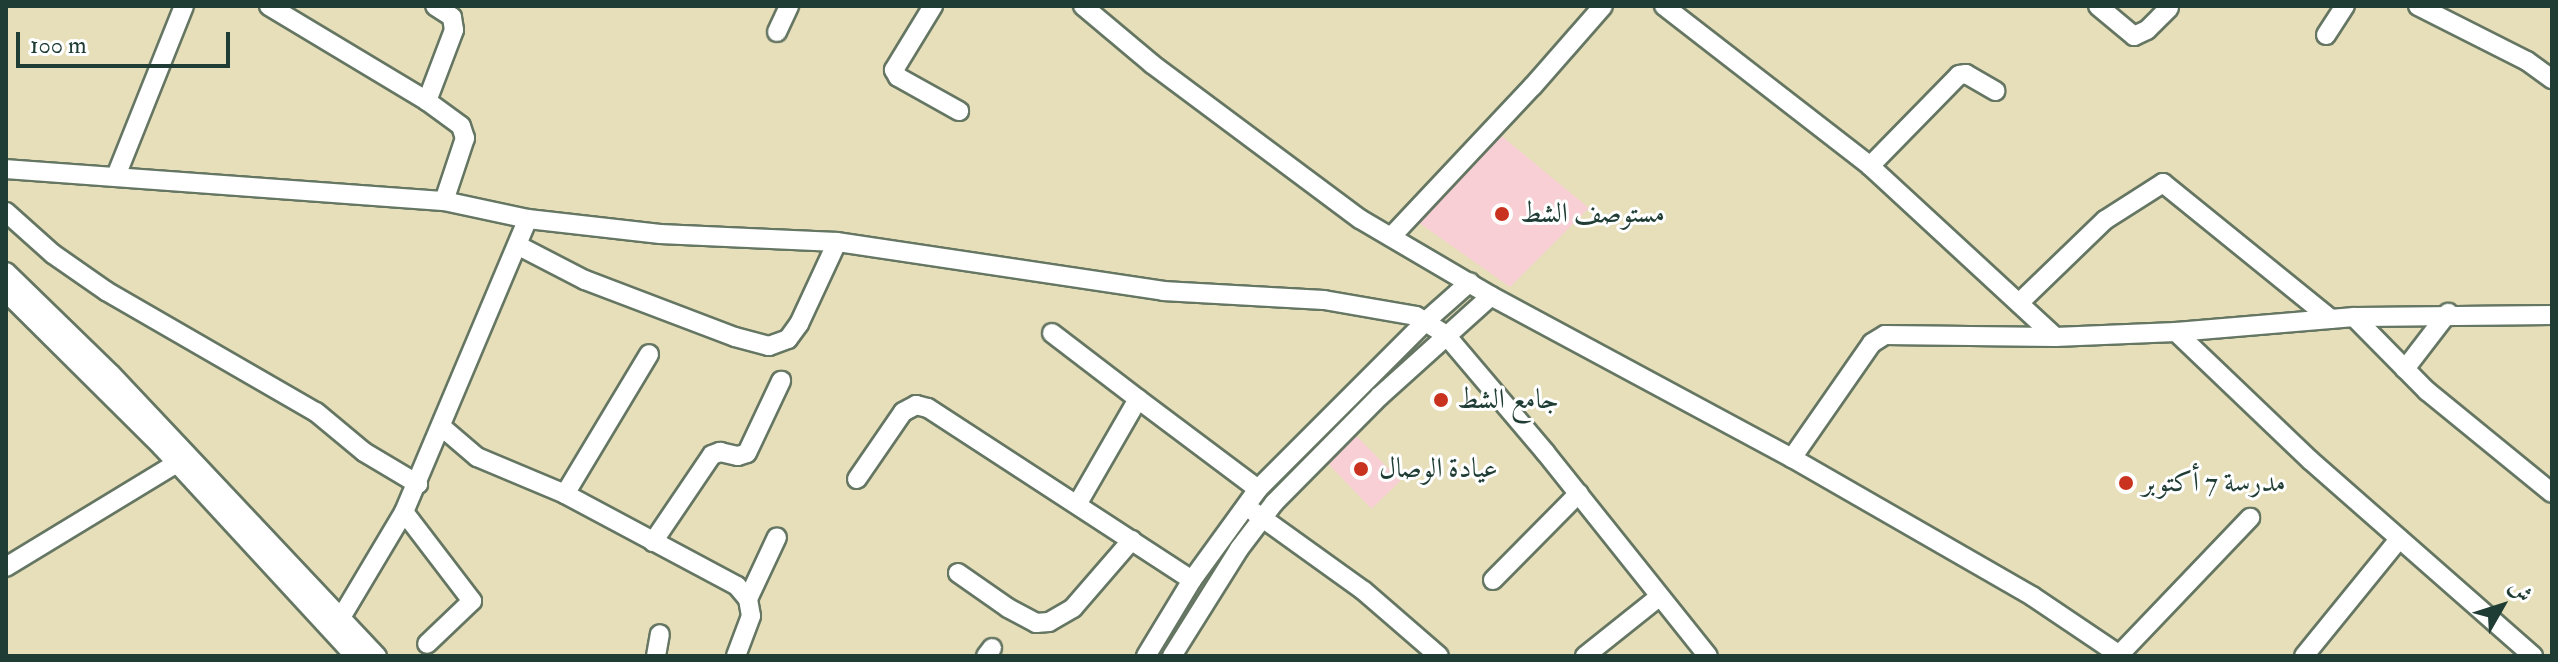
<!DOCTYPE html>
<meta charset="utf-8">
<style>
body{margin:0}
#map{position:relative;width:2558px;height:662px;overflow:hidden;background:#e7dfba;font-family:"IM FELL Double Pica",Amiri,serif}
div>[style]{position:absolute}
[style*='--x']{left:calc(var(--x)*1px);top:calc(var(--y)*1px);width:calc(var(--w)*1px);rotate:calc(var(--a)*1deg)}
.built>*{inset:0;background:#f7cfd4;transform-origin:0 0}
.roads{filter:drop-shadow(2px 0 #657663) drop-shadow(-2px 0 #657663) drop-shadow(0 2px #657663) drop-shadow(0 -2px #657663)}
.minor>*{height:18px;margin:-9px;padding:0 9px;transform-origin:9px;border-radius:9px;background:#fff}
.dots>*{width:22px;height:22px;translate:-50% -50%;box-sizing:border-box;border:4px solid #fff;border-radius:50%}
span{translate:-50% -50%;white-space:nowrap;text-align:center;line-height:1.15;-webkit-text-stroke:6px #fff;paint-order:stroke}
.poi-label{font-size:28px;color:#1f3d34}
.left{translate:0 -50%;text-align:left}
.frame{position:absolute;inset:0;border:8px solid #1f3d34;pointer-events:none}
.north{position:absolute;left:2462px;top:566px;width:80px;height:80px;-webkit-text-stroke:6px #fff;paint-order:stroke;rotate:51deg;font-size:22px;font-weight:700;line-height:32px;text-align:center;color:#1f3d34}
.north::after{content:'';display:block;margin:auto;width:28px;height:36px;background:#1f3d34;clip-path:polygon(50% 0,100% 100%,50% 72%,0 100%)}
.scale{position:absolute;left:16px;top:32px;width:214px;height:36px;box-sizing:border-box;border:4px solid #1f3d34;border-top:0;padding-left:10px;font-size:24px;line-height:28px;white-space:nowrap;color:#1f3d34;-webkit-text-stroke:6px #fff;paint-order:stroke}
</style>
<div id="map">
<div class="built">
<i style="clip-path:polygon(1498px 133px,1589px 208px,1510px 287px,1415px 220px)"></i>
<i style="left:1351px;top:430px;width:71px;height:40px;rotate:46deg"></i>
</div>
<div class="roads">
<div class="minor">
<i style="--x:269;--y:6;--w:184;--a:31"></i>
<i style="--x:427;--y:101;--w:42;--a:36.3"></i>
<i style="--x:461;--y:126;--w:13;--a:72"></i>
<i style="--x:465;--y:138;--w:66;--a:108.4"></i>
<i style="--x:933;--y:6;--w:75;--a:121.4"></i>
<i style="--x:894;--y:70;--w:8;--a:60"></i>
<i style="--x:898;--y:77;--w:70;--a:29.1"></i>
<i style="--x:1083;--y:6;--w:90;--a:40"></i>
<i style="--x:1152;--y:64;--w:259;--a:36.7"></i>
<i style="--x:1360;--y:219;--w:152;--a:30.4"></i>
<i style="--x:1491;--y:296;--w:342;--a:28.3"></i>
<i style="--x:1792;--y:458;--w:277;--a:29.9"></i>
<i style="--x:2032;--y:596;--w:107;--a:34"></i>
<i style="--x:1664;--y:6;--w:261;--a:37.8"></i>
<i style="--x:1870;--y:166;--w:252;--a:42.7"></i>
<i style="--x:2098;--y:6;--w:47;--a:39.8"></i>
<i style="--x:2134;--y:36;--w:14;--a:-25"></i>
<i style="--x:2147;--y:30;--w:31;--a:-45"></i>
<i style="--x:2418;--y:6;--w:122;--a:26.8"></i>
<i style="--x:2527;--y:61;--w:31;--a:36"></i>
<i style="--x:777;--y:32;--w:29;--a:-65"></i>
<i style="--x:2326;--y:35;--w:35;--a:-57"></i>
<i style="--x:427;--y:101;--w:76;--a:-69.2"></i>
<i style="--x:454;--y:30;--w:13;--a:-99"></i>
<i style="--x:452;--y:17;--w:20;--a:-147"></i>
<i style="--x:1870;--y:166;--w:127;--a:-45.6"></i>
<i style="--x:1959;--y:75;--w:7;--a:-8"></i>
<i style="--x:1966;--y:74;--w:34;--a:30"></i>
<i style="--x:6;--y:169;--w:439;--a:4.2"></i>
<i style="--x:444;--y:201;--w:86;--a:12.1"></i>
<i style="--x:528;--y:219;--w:133;--a:6.5"></i>
<i style="--x:660;--y:234;--w:177;--a:2.6"></i>
<i style="--x:837;--y:242;--w:330;--a:8.5"></i>
<i style="--x:1163;--y:291;--w:161;--a:3.2"></i>
<i style="--x:1324;--y:300;--w:93;--a:9.9"></i>
<i style="--x:1416;--y:316;--w:34;--a:32"></i>
<i style="--x:1445;--y:334;--w:155;--a:49.7"></i>
<i style="--x:1545;--y:452;--w:261;--a:51.4"></i>
<i style="--x:116;--y:176;--w:183;--a:-68.2"></i>
<i style="--x:6;--y:212;--w:63;--a:41.8"></i>
<i style="--x:53;--y:254;--w:65;--a:34.9"></i>
<i style="--x:106;--y:291;--w:242;--a:30"></i>
<i style="--x:316;--y:412;--w:62;--a:39.8"></i>
<i style="--x:364;--y:452;--w:63;--a:30.7"></i>
<i style="--x:1391;--y:237;--w:207;--a:-46.8"></i>
<i style="--x:1533;--y:86;--w:106;--a:-48.8"></i>
<i style="--x:519;--y:246;--w:74;--a:27.3"></i>
<i style="--x:585;--y:280;--w:160;--a:20.8"></i>
<i style="--x:735;--y:337;--w:35;--a:15"></i>
<i style="--x:769;--y:346;--w:20;--a:-20"></i>
<i style="--x:788;--y:339;--w:19;--a:-54"></i>
<i style="--x:799;--y:324;--w:90;--a:-65.1"></i>
<i style="--x:6;--y:272;--w:146;--a:44.2"></i>
<i style="--x:111;--y:374;--w:388;--a:46.7"></i>
<i style="--x:6;--y:292;--w:220;--a:44.8"></i>
<i style="--x:162;--y:447;--w:284;--a:47.3"></i>
<i style="--x:2019;--y:303;--w:120;--a:-44"></i>
<i style="--x:2105;--y:220;--w:69;--a:-32.5"></i>
<i style="--x:2163;--y:183;--w:216;--a:39"></i>
<i style="--x:2354;--y:317;--w:104;--a:45.4"></i>
<i style="--x:2427;--y:391;--w:161;--a:39.2"></i>
<i style="--x:2176;--y:332;--w:185;--a:43.7"></i>
<i style="--x:2310;--y:460;--w:297;--a:41.3"></i>
<i style="--x:1052;--y:333;--w:108;--a:37.5"></i>
<i style="--x:2405;--y:369;--w:71;--a:-52.5"></i>
<i style="--x:443;--y:428;--w:45;--a:40.5"></i>
<i style="--x:477;--y:457;--w:95;--a:22.8"></i>
<i style="--x:565;--y:494;--w:195;--a:28.1"></i>
<i style="--x:737;--y:586;--w:17;--a:50"></i>
<i style="--x:748;--y:599;--w:17;--a:80"></i>
<i style="--x:751;--y:616;--w:43;--a:110.6"></i>
<i style="--x:1792;--y:458;--w:140;--a:-55.2"></i>
<i style="--x:1872;--y:343;--w:15;--a:-32"></i>
<i style="--x:1885;--y:335;--w:170;--a:0.7"></i>
<i style="--x:2055;--y:337;--w:121;--a:-2.4"></i>
<i style="--x:2176;--y:332;--w:179;--a:-4.8"></i>
<i style="--x:2354;--y:317;--w:198;--a:-0.6"></i>
<i style="--x:857;--y:479;--w:81;--a:-55.5"></i>
<i style="--x:903;--y:412;--w:15;--a:-28"></i>
<i style="--x:916;--y:405;--w:12;--a:14"></i>
<i style="--x:928;--y:408;--w:315;--a:33.1"></i>
<i style="--x:565;--y:494;--w:163;--a:-59"></i>
<i style="--x:1078;--y:503;--w:120;--a:-60"></i>
<i style="--x:1138;--y:399;--w:150;--a:36.9"></i>
<i style="--x:404;--y:512;--w:112;--a:52.6"></i>
<i style="--x:472;--y:601;--w:62;--a:136.3"></i>
<i style="--x:1254;--y:512;--w:135;--a:35.7"></i>
<i style="--x:1364;--y:591;--w:99;--a:40.9"></i>
<i style="--x:653;--y:542;--w:105;--a:-55.9"></i>
<i style="--x:712;--y:455;--w:9;--a:-21"></i>
<i style="--x:720;--y:452;--w:18;--a:13"></i>
<i style="--x:738;--y:456;--w:9;--a:-18"></i>
<i style="--x:747;--y:453;--w:80;--a:-64.7"></i>
<i style="--x:6;--y:567;--w:200;--a:-31.3"></i>
<i style="--x:958;--y:573;--w:61;--a:35"></i>
<i style="--x:1008;--y:608;--w:32;--a:28"></i>
<i style="--x:1036;--y:623;--w:13;--a:-4"></i>
<i style="--x:1049;--y:622;--w:28;--a:-30"></i>
<i style="--x:1073;--y:608;--w:90;--a:-49.1"></i>
<i style="--x:1493;--y:580;--w:122;--a:-45.3"></i>
<i style="--x:748;--y:599;--w:68;--a:-64.9"></i>
<i style="--x:336;--y:626;--w:133;--a:-59.2"></i>
<i style="--x:404;--y:512;--w:318;--a:-67.1"></i>
<i style="--x:2119;--y:655;--w:190;--a:-46.3"></i>
<i style="--x:656;--y:656;--w:22;--a:-80"></i>
<i style="--x:986;--y:656;--w:10;--a:-53"></i>
<i style="--x:1146;--y:656;--w:89;--a:-58.8"></i>
<i style="--x:1192;--y:580;--w:112;--a:-54"></i>
<i style="--x:1258;--y:489;--w:239;--a:-45"></i>
<i style="--x:1427;--y:320;--w:57;--a:-41.5"></i>
<i style="--x:1172;--y:656;--w:126;--a:-57.9"></i>
<i style="--x:1239;--y:549;--w:58;--a:-52.7"></i>
<i style="--x:1274;--y:503;--w:151;--a:-45.3"></i>
<i style="--x:1380;--y:396;--w:149;--a:-42"></i>
<i style="--x:1585;--y:656;--w:95;--a:-38.6"></i>
<i style="--x:2304;--y:656;--w:151;--a:-50.9"></i>
</div>
</div>
<div class="dots">
<i style="left:1502px;top:214px;background:#c8321e"></i>
<i style="left:1441px;top:400px;background:#c8321e"></i>
<i style="left:1361px;top:469px;background:#c8321e"></i>
<i style="left:2126px;top:483px;background:#c8321e"></i>
</div>
<div class="poi-label">
<span class="left" style="left:1520px;top:214px">مستوصف الشط</span>
<span class="left" style="left:1457px;top:400px">جامع الشط</span>
<span class="left" style="left:1379px;top:469px">عيادة الوصال</span>
<span class="left" style="left:2142px;top:483px">مدرسة 7 أكتوبر</span>
</div>
<div class="frame"></div>
<div class="north">ش</div>
<div class="scale">100 m</div>
</div>
